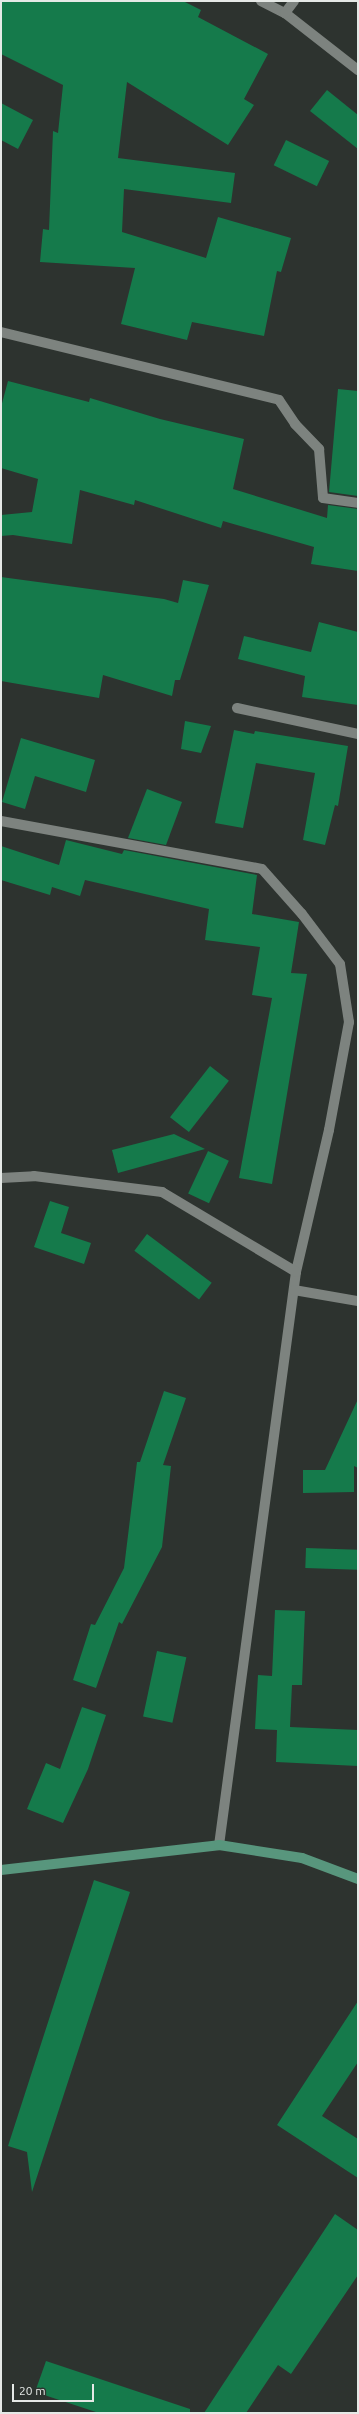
<!DOCTYPE html>
<style>
body{margin:0}
#map{position:relative;width:359px;height:2414px;overflow:hidden;background:#2d332f;font-family:Ubuntu,sans-serif}
div>[style]{position:absolute}
[style*='--x']{left:calc(var(--x)*1px);top:calc(var(--y)*1px);width:calc(var(--w)*1px);rotate:calc(var(--a)*1deg)}
.building>*{inset:0;background:#157a4b;transform-origin:0 0}
.street>*{height:10px;margin:-5px;padding:0 5px;transform-origin:5px;border-radius:5px;background:#7d837f}
.secondary>*{height:10px;margin:-5px;padding:0 5px;transform-origin:5px;border-radius:5px;background:#58967d}
span{translate:-50% -50%;white-space:nowrap;text-align:center;line-height:1.15;-webkit-text-stroke:3.5px #2d332f;paint-order:stroke}
.frame{position:absolute;inset:0;border:2px solid #e5e9e6;pointer-events:none}
.scale{position:absolute;left:12px;top:2384px;width:82px;height:18px;box-sizing:border-box;border:2px solid #e5e9e6;border-top:0;padding-left:5px;font-size:12px;line-height:14px;white-space:nowrap;color:#e5e9e6;-webkit-text-stroke:3px #2d332f;paint-order:stroke}
</style>
<div id="map">
<div class="building">
<i style="clip-path:polygon(1px 1px,183px 1px,201px 10px,198px 17px,268px 54px,244px 99px,254px 105px,228px 145px,127px 82px,118px 158px,235px 173px,231px 203px,124px 189px,122px 232px,206px 258px,218px 217px,291px 238px,281px 272px,277px 271px,264px 336px,192px 322px,187px 340px,121px 324px,135px 268px,40px 262px,43px 229px,49px 230px,53px 131px,58px 133px,63px 85px,1px 54px)"></i>
<i style="clip-path:polygon(327px 90px,358px 115px,358px 149px,310px 111px)"></i>
<i style="clip-path:polygon(1px 103px,33px 120px,18px 149px,1px 140px)"></i>
<i style="left:286px;top:140px;width:48px;height:28px;rotate:26deg"></i>
<i style="clip-path:polygon(8px 381px,89px 402px,90px 398px,160px 419px,244px 439px,233px 489px,327px 518px,328px 505px,358px 509px,358px 571px,311px 564px,314px 547px,223px 521px,221px 528px,135px 500px,134px 505px,80px 490px,72px 544px,13px 535px,1px 536px,1px 515px,32px 512px,38px 479px,1px 468px,1px 407px)"></i>
<i style="clip-path:polygon(338px 389px,358px 391px,358px 496px,329px 492px)"></i>
<i style="clip-path:polygon(1px 577px,164px 599px,178px 603px,183px 580px,209px 585px,180px 680px,175px 680px,172px 696px,103px 675px,99px 698px,1px 681px)"></i>
<i style="clip-path:polygon(319px 622px,358px 632px,358px 705px,302px 697px,305px 676px,238px 659px,244px 636px,311px 652px)"></i>
<i style="clip-path:polygon(185px 721px,211px 726px,201px 753px,181px 749px)"></i>
<i style="clip-path:polygon(234px 730px,254px 734px,255px 731px,348px 746px,338px 806px,335px 805px,325px 845px,303px 840px,315px 773px,256px 763px,243px 828px,215px 823px)"></i>
<i style="clip-path:polygon(21px 738px,95px 760px,86px 792px,35px 776px,25px 809px,2px 802px)"></i>
<i style="clip-path:polygon(147px 789px,182px 802px,166px 845px,128px 838px)"></i>
<i style="clip-path:polygon(66px 840px,122px 854px,124px 850px,257px 875px,252px 914px,299px 922px,291px 973px,307px 974px,272px 1184px,239px 1178px,272px 998px,252px 995px,260px 947px,205px 940px,209px 909px,85px 880px,80px 896px,52px 887px,50px 895px,1px 880px,1px 846px,59px 865px)"></i>
<i style="left:210px;top:1066px;width:24px;height:65px;rotate:38deg"></i>
<i style="clip-path:polygon(174px 1134px,205px 1149px,118px 1173px,112px 1150px)"></i>
<i style="left:208px;top:1151px;width:23px;height:47px;rotate:25deg"></i>
<i style="clip-path:polygon(50px 1201px,69px 1207px,61px 1233px,91px 1243px,84px 1264px,34px 1247px)"></i>
<i style="left:147px;top:1234px;width:81px;height:21px;rotate:37deg"></i>
<i style="clip-path:polygon(164px 1391px,186px 1398px,163px 1465px,171px 1466px,162px 1547px,122px 1624px,119px 1622px,96px 1688px,73px 1680px,91px 1624px,95px 1625px,124px 1568px,137px 1462px,140px 1462px)"></i>
<i style="clip-path:polygon(358px 1399px,358px 1468px,354px 1466px,354px 1492px,303px 1493px,303px 1470px,325px 1470px)"></i>
<i style="left:306px;top:1548px;width:52px;height:20px;rotate:2deg"></i>
<i style="clip-path:polygon(275px 1610px,305px 1611px,302px 1685px,292px 1685px,290px 1727px,358px 1730px,358px 1766px,276px 1762px,277px 1730px,255px 1729px,258px 1675px,272px 1676px)"></i>
<i style="left:157px;top:1651px;width:30px;height:67px;rotate:12deg"></i>
<i style="clip-path:polygon(82px 1707px,106px 1715px,88px 1769px,63px 1823px,27px 1809px,46px 1763px,60px 1769px)"></i>
<i style="clip-path:polygon(94px 1880px,130px 1892px,32px 2192px,27px 2152px,8px 2146px)"></i>
<i style="clip-path:polygon(358px 2001px,358px 2062px,322px 2116px,358px 2139px,358px 2178px,277px 2125px)"></i>
<i style="clip-path:polygon(335px 2214px,358px 2230px,358px 2275px,291px 2374px,278px 2365px,246px 2413px,204px 2413px)"></i>
<i style="clip-path:polygon(46px 2361px,190px 2409px,190px 2413px,99px 2413px,35px 2392px)"></i>
</div>
<div class="street">
<i style="--x:261;--y:1;--w:27;--a:27"></i>
<i style="--x:285;--y:13;--w:93;--a:38"></i>
<i style="--x:285;--y:13;--w:15;--a:-53"></i>
<i style="--x:1;--y:332;--w:286;--a:13.7"></i>
<i style="--x:279;--y:400;--w:29;--a:56"></i>
<i style="--x:295;--y:424;--w:35;--a:46"></i>
<i style="--x:319;--y:449;--w:49;--a:85.3"></i>
<i style="--x:323;--y:498;--w:35;--a:8"></i>
<i style="--x:237;--y:708;--w:124;--a:12.1"></i>
<i style="--x:1;--y:821;--w:265;--a:10.4"></i>
<i style="--x:262;--y:869;--w:60;--a:48.4"></i>
<i style="--x:302;--y:914;--w:63;--a:52.8"></i>
<i style="--x:340;--y:964;--w:59;--a:81.2"></i>
<i style="--x:349;--y:1022;--w:110;--a:100.5"></i>
<i style="--x:329;--y:1130;--w:146;--a:103.1"></i>
<i style="--x:296;--y:1272;--w:578;--a:97.65"></i>
<i style="--x:1;--y:1178;--w:33;--a:-3"></i>
<i style="--x:34;--y:1176;--w:129;--a:7.1"></i>
<i style="--x:162;--y:1192;--w:156;--a:30.8"></i>
<i style="--x:294;--y:1290;--w:65;--a:9.8"></i>
</div>
<div class="secondary">
<i style="--x:1;--y:1870;--w:219;--a:-6.5"></i>
<i style="--x:219;--y:1845;--w:84;--a:8.9"></i>
<i style="--x:302;--y:1858;--w:60;--a:20.6"></i>
</div>
<div class="frame"></div>
<div class="scale">20 m</div>
</div>
